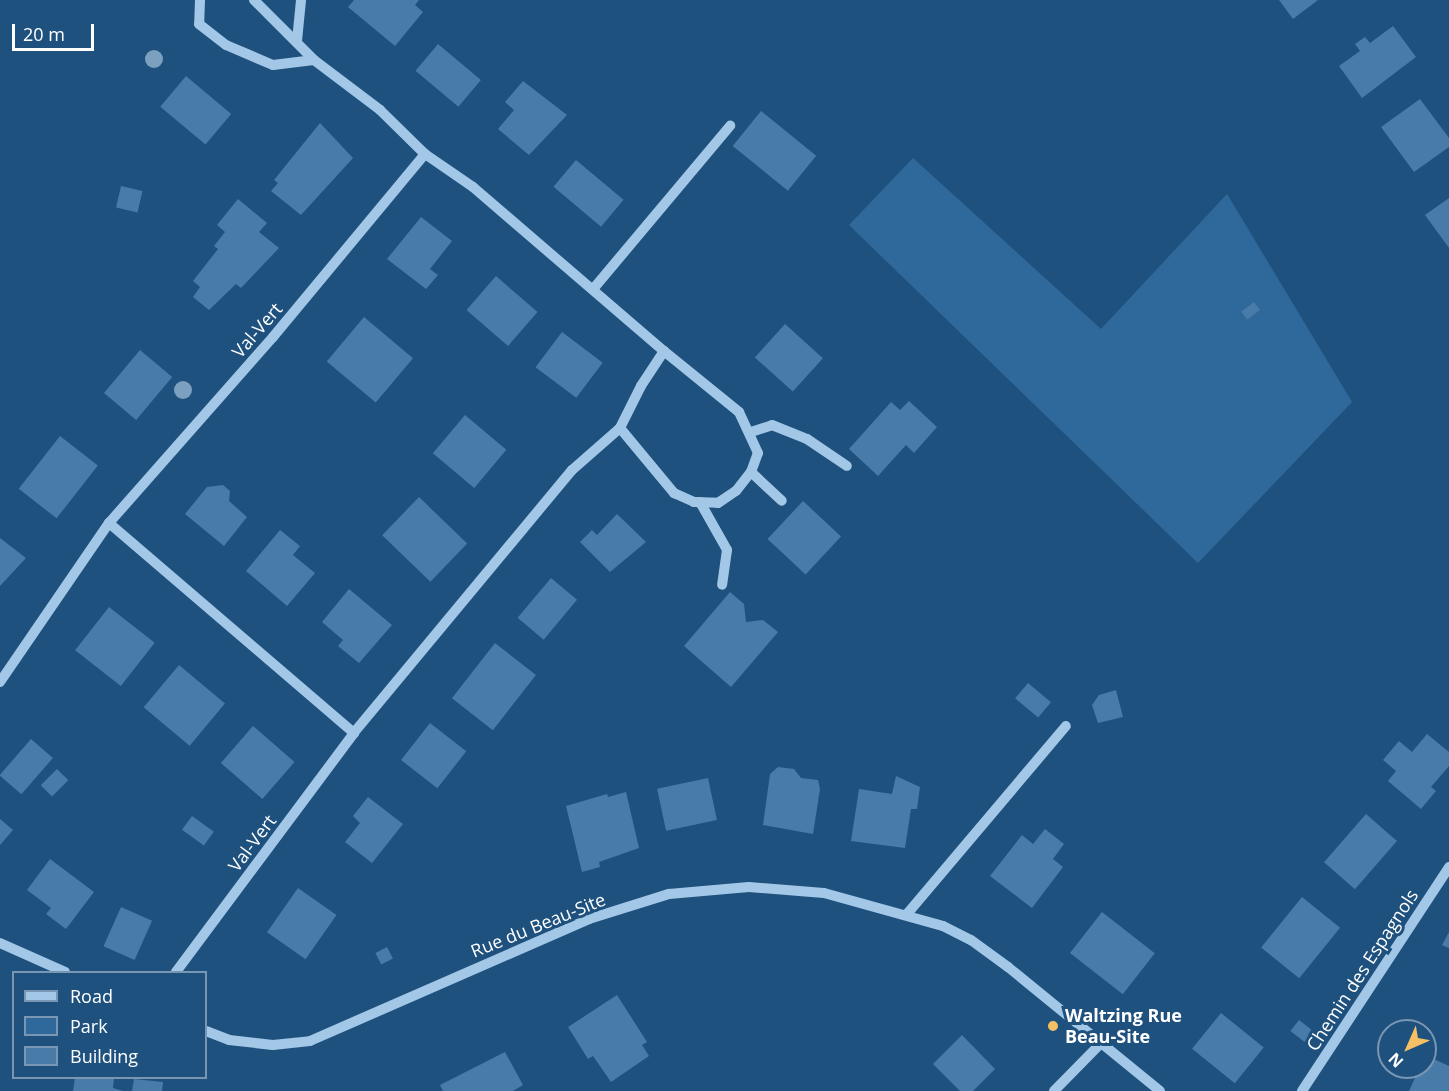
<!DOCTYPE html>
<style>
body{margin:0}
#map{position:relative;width:1449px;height:1091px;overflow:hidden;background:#1f517e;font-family:"Open Sans",sans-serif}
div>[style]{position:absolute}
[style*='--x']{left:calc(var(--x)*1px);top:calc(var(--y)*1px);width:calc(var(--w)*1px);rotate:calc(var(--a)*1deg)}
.green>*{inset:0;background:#2f699b}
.building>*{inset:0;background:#487ba8;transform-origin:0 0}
.minor>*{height:10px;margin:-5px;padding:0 5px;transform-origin:5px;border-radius:5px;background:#a3c8e7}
.trees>*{width:18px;height:18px;margin:-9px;border-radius:50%;background:#7ba0c0}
.dots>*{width:16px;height:16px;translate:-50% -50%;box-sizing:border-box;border:3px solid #1f517e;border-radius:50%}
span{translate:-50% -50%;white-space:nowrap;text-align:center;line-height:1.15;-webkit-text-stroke:6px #1f517e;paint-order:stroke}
.street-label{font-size:18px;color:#fff}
.poi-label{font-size:18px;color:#fff;font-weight:700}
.left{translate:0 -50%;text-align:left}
.legend{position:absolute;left:12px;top:971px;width:195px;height:108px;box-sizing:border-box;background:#1f517e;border:2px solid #7997b2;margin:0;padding:8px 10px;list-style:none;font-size:18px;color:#fff}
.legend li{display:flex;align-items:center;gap:12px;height:30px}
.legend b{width:30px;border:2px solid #7997b2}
.north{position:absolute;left:1377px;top:1019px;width:60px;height:60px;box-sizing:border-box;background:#1f517e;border:2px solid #7997b2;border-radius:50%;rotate:225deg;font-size:16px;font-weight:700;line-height:24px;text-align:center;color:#fff}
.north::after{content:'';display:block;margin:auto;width:21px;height:27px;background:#f5bf63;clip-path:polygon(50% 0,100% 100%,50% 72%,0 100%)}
.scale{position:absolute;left:12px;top:24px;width:82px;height:27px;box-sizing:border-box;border:3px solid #fff;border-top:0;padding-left:8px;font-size:18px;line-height:21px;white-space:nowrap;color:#fff;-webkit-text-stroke:4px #1f517e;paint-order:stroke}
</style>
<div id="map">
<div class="green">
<i style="clip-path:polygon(913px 158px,1101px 329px,1227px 194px,1352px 402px,1198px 563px,849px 225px)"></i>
</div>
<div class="building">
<i style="clip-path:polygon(354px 0,419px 0,415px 5px,423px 12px,395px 46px,348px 7px)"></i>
<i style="clip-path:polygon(1279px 0,1318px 0,1293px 19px)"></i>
<i style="clip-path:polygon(1393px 26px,1416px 57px,1362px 98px,1339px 66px,1360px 51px,1355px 44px,1365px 37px,1370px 43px)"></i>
<i style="left:438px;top:44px;width:56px;height:35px;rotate:40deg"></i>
<i style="left:186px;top:76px;width:59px;height:40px;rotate:40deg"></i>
<i style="clip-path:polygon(523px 81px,567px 115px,529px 155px,498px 129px,514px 110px,505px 102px)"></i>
<i style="clip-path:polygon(1420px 99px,1449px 138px,1449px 147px,1414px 172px,1381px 127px)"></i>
<i style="left:761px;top:111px;width:71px;height:45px;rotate:39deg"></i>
<i style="clip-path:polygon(320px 123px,353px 158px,301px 215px,271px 191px,278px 183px,274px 180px)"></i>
<i style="left:576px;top:160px;width:62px;height:35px;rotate:40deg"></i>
<i style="left:121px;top:186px;width:22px;height:22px;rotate:13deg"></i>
<i style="clip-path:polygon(1449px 198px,1449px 248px,1425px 215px)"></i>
<i style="clip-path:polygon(238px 199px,267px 223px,259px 232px,279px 248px,241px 288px,236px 284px,209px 310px,193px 297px,200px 287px,193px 281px,218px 249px,214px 246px,225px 232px,217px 225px)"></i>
<i style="clip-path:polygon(421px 217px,452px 241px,430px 269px,438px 275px,426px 289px,387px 259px)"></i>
<i style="left:496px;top:276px;width:55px;height:45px;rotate:41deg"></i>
<i style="left:1254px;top:302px;width:10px;height:16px;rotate:53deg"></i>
<i style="left:364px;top:317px;width:64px;height:58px;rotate:40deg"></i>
<i style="left:785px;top:324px;width:51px;height:45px;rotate:42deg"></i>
<i style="left:562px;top:332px;width:51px;height:44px;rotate:37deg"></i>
<i style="left:140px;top:350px;width:42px;height:56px;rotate:40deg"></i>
<i style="clip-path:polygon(909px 401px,937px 427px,914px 453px,906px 445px,878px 476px,849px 449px,891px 402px,900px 410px)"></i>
<i style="left:465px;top:415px;width:54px;height:50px;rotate:40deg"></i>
<i style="left:60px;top:436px;width:48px;height:67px;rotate:38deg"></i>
<i style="clip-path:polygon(223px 485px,230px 491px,229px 501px,247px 517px,224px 546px,185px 514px,207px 487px)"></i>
<i style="left:419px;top:497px;width:67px;height:53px;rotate:44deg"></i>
<i style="left:803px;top:501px;width:52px;height:52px;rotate:43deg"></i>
<i style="clip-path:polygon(617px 514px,646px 542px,610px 572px,580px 542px,592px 530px,597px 535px)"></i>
<i style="clip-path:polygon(280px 530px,300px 546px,293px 555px,315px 573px,287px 606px,246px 571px)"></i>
<i style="clip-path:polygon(0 538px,26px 558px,0 586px)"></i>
<i style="left:551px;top:578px;width:34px;height:52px;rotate:40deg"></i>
<i style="clip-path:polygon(349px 589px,392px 625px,359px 663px,338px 646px,343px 640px,322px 622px)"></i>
<i style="clip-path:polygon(730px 592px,744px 604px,746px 622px,763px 620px,778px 632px,731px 687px,684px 646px)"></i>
<i style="left:109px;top:607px;width:58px;height:55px;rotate:38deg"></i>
<i style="left:495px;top:643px;width:52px;height:70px;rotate:38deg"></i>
<i style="left:179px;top:665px;width:60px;height:55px;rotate:40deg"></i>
<i style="left:1028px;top:683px;width:30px;height:20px;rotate:40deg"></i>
<i style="clip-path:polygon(1116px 690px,1123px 717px,1098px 723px,1092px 705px,1099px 695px)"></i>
<i style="left:430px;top:723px;width:46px;height:47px;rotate:38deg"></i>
<i style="left:253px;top:726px;width:55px;height:49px;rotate:41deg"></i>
<i style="clip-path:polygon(1427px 734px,1449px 752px,1449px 766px,1431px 787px,1436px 791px,1421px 809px,1388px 781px,1396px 771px,1383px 760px,1399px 741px,1412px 752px)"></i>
<i style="left:31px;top:739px;width:29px;height:48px;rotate:41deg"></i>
<i style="clip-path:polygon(778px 767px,794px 769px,801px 778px,818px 780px,820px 789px,813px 834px,763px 825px,770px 774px)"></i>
<i style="left:57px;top:769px;width:16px;height:23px;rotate:45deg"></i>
<i style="clip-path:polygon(896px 776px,920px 787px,917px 809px,911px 809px,905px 848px,851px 841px,859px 789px,892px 794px)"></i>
<i style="left:708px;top:778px;width:43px;height:52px;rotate:78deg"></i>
<i style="clip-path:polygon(626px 792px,639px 848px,599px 862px,600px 867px,582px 872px,566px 806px,607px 794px,608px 797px)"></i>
<i style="clip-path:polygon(368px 797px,403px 824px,372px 863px,345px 842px,360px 823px,353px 816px)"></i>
<i style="left:1366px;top:814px;width:41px;height:64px;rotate:41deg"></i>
<i style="left:192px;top:816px;width:27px;height:17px;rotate:36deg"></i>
<i style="clip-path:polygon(0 819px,13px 830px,0 845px)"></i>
<i style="clip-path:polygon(1045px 829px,1064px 844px,1053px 859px,1063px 867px,1032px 908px,990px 876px,1022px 835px,1033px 844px)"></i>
<i style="clip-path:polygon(50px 859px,94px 892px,66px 929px,46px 914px,51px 908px,27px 890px)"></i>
<i style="left:298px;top:888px;width:47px;height:54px;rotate:35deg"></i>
<i style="left:1302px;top:897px;width:49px;height:65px;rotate:39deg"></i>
<i style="left:121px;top:907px;width:34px;height:43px;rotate:24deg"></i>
<i style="left:1102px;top:912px;width:67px;height:52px;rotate:38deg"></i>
<i style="clip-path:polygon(1449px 932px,1449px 948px,1442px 945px)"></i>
<i style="left:387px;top:947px;width:13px;height:13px;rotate:63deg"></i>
<i style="clip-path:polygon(617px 995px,647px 1042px,642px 1045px,649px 1056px,611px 1082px,593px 1056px,588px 1059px,568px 1027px)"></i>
<i style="left:1221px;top:1013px;width:55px;height:46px;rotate:39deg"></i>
<i style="left:1299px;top:1020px;width:18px;height:14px;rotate:38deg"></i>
<i style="clip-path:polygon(962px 1035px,995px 1069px,973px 1091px,960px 1091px,933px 1064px)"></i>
<i style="clip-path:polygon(505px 1052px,523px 1085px,513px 1091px,443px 1091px,440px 1085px)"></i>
<i style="clip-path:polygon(1425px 1055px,1449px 1066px,1449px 1091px,1409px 1091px,1420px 1067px,1425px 1067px)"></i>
<i style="clip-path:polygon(75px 1078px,114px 1078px,113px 1088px,123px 1091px,73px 1091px)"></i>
<i style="clip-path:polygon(134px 1079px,163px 1082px,162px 1091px,132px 1091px)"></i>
</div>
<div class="minor">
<i style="--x:200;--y:0;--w:24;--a:92"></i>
<i style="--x:199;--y:24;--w:34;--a:38"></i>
<i style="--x:226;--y:45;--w:51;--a:23.1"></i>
<i style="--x:273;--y:65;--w:41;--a:-7"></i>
<i style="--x:254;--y:0;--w:85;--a:45"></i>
<i style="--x:314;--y:60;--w:83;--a:37.1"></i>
<i style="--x:380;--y:110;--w:63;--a:44.4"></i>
<i style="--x:297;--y:41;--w:41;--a:-84.4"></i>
<i style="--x:594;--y:288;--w:212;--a:-50"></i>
<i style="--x:620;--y:428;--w:85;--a:50.3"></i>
<i style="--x:674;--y:493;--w:22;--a:24"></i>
<i style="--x:694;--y:502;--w:24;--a:2"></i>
<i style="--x:718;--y:503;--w:22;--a:-34"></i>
<i style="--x:736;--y:491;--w:24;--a:-52"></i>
<i style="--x:751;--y:472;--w:20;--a:-70"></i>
<i style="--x:758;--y:453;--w:45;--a:-114.9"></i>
<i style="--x:739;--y:412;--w:97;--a:-140.9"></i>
<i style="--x:751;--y:432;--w:22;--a:-18"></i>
<i style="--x:772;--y:425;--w:38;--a:22"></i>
<i style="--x:807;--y:439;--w:48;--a:34"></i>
<i style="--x:751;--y:472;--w:42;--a:43.1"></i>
<i style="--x:700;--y:502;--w:55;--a:60.6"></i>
<i style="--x:727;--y:550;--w:35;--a:98"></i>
<i style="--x:109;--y:523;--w:323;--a:40.6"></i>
<i style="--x:0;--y:682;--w:193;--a:-55.6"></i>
<i style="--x:109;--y:523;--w:248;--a:-48.6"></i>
<i style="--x:273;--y:337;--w:238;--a:-50.3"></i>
<i style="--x:425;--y:154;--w:58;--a:34.5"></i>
<i style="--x:473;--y:187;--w:252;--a:40.7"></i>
<i style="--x:664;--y:351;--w:42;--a:123.3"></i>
<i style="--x:641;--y:386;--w:47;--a:116.6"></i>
<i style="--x:620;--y:428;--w:64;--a:138.8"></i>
<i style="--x:572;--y:470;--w:342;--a:129.7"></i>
<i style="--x:354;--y:733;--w:298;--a:126.7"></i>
<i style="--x:907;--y:914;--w:246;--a:-49.8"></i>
<i style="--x:0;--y:943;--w:71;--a:24"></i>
<i style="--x:206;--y:1031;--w:25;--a:21"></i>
<i style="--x:229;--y:1040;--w:44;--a:6.5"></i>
<i style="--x:273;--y:1045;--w:37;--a:-6"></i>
<i style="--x:310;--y:1041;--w:305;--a:-23.6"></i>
<i style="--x:589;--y:919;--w:84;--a:-17.4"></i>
<i style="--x:669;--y:894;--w:80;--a:-5"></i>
<i style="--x:749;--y:887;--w:75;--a:4.6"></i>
<i style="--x:824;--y:893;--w:123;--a:15.5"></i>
<i style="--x:943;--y:926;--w:31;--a:27"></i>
<i style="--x:971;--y:940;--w:46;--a:36.1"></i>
<i style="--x:1008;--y:967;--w:196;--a:39.2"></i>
<i style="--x:1054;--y:1091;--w:67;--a:-45.6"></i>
<i style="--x:1302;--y:1091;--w:268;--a:-56.7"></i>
</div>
<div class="trees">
<i style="left:154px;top:59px"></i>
<i style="left:183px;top:390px"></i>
</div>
<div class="dots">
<i style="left:1053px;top:1026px;background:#f5bf63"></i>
</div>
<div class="street-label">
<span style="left:257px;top:330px;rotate:-49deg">Val-Vert</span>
<span style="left:252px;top:843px;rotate:-53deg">Val-Vert</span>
<span style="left:538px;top:925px;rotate:-22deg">Rue du Beau-Site</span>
<span style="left:1362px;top:970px;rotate:-57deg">Chemin des Espagnols</span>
</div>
<div class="poi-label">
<span class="left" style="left:1065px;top:1026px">Waltzing Rue<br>Beau-Site</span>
</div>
<ul class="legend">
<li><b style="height:8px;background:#a3c8e7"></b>Road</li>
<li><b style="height:16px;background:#2f699b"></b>Park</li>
<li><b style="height:16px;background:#487ba8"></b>Building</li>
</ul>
<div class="north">N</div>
<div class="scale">20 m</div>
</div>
